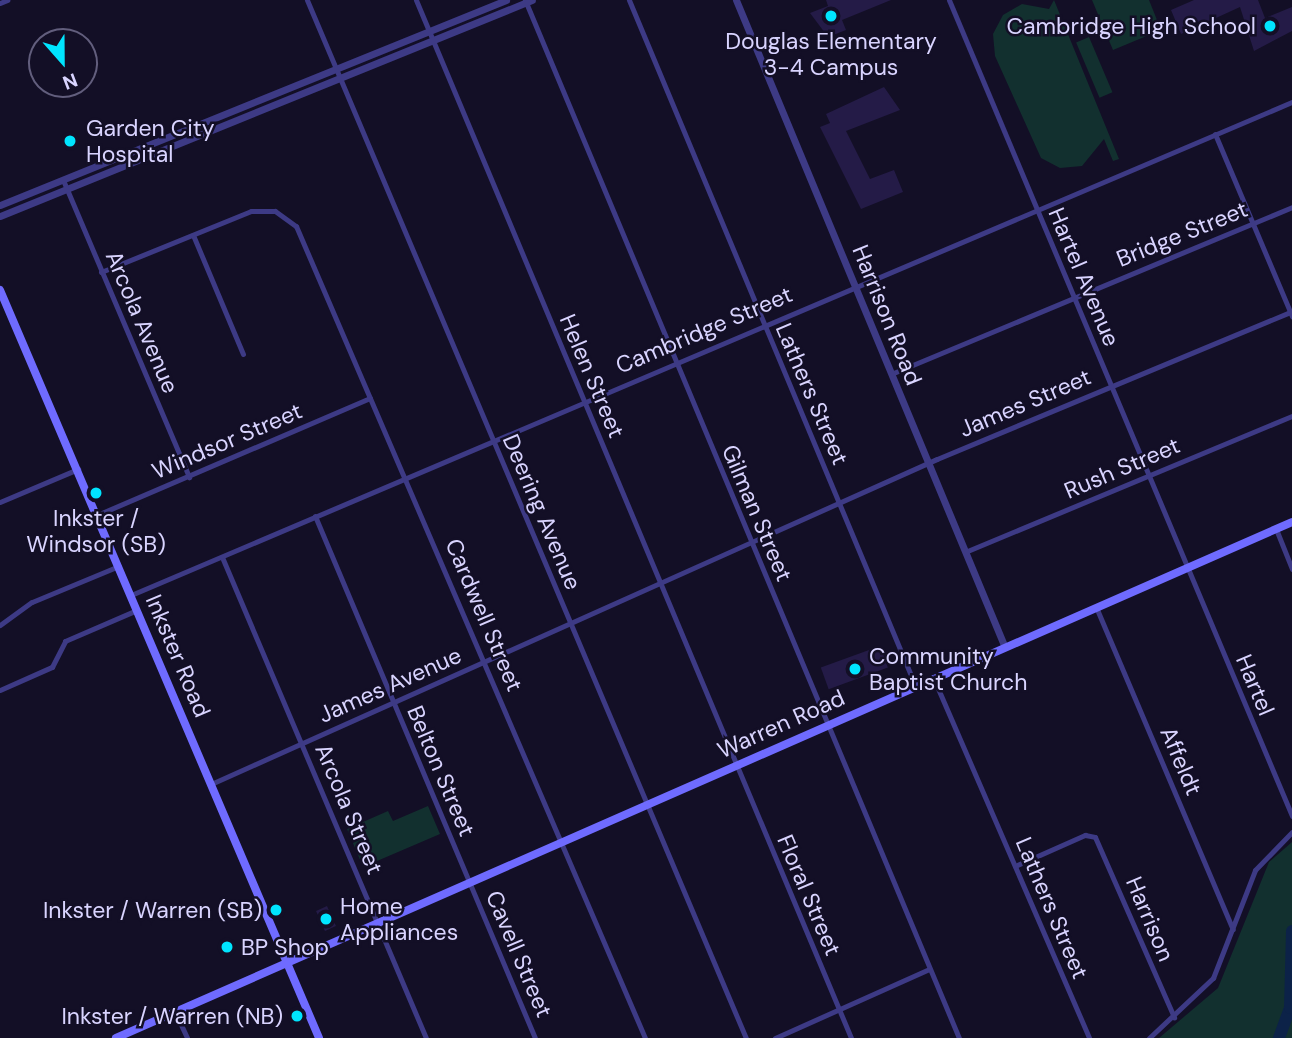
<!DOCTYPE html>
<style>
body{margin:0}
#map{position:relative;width:1292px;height:1038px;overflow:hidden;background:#130f26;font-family:"DM Sans",sans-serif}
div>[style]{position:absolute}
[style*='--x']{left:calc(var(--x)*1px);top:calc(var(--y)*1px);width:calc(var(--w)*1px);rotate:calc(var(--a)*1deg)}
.green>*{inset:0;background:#12302f;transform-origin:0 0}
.river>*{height:12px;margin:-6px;padding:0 6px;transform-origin:6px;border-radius:6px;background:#0c2248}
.building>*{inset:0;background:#241b47;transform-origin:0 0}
.minor>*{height:5px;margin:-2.5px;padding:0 2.5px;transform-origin:2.5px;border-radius:2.5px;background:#3d3a85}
.tertiary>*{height:7px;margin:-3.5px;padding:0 3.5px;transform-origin:3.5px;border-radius:3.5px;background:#3d3a85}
.secondary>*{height:8px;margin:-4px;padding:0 4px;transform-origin:4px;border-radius:4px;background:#6f6bff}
.dots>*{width:19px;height:19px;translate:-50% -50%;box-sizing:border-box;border:4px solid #130f26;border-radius:50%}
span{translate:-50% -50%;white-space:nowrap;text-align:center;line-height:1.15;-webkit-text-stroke:5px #130f26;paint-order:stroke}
.poi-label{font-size:23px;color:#d9d4ff}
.right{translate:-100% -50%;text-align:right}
.left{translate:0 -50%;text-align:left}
.street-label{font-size:23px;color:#d9d4ff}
.north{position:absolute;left:28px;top:28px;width:70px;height:70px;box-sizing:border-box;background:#130f26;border:2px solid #625e7d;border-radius:50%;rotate:159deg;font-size:19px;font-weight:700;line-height:28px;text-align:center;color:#d9d4ff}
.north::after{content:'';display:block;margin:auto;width:24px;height:32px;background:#00e5ff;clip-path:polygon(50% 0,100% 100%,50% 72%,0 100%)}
</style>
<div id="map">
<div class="green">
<i style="clip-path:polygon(1054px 0,1119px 159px,1113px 161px,1104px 139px,1082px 166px,1060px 168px,1041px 158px,995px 56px,993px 34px,1003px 15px,1022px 4px,1049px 9px)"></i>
<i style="clip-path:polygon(1092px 0,1149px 0,1161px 30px,1113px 50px)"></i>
<i style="left:1089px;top:37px;width:60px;height:14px;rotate:67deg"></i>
<i style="clip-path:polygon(428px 806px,440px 834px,363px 867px,347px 829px,388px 811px,393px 821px)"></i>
<i style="clip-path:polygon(1292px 842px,1292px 1038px,1159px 1038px,1218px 988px,1269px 862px)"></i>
</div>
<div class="river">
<i style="--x:1279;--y:1038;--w:32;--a:-70"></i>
<i style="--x:1290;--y:1008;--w:77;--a:-88.5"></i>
</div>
<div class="building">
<i style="clip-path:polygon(826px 0,891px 0,842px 20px,846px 30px,828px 37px,810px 13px,828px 6px)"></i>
<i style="clip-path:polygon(1194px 0,1258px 0,1265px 18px,1292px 7px,1292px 31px,1254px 51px,1240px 7px,1181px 34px,1171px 10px)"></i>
<i style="clip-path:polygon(884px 87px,900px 110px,846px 131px,870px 179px,894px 170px,903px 192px,861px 209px,820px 127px,830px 123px,826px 114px)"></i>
<i style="left:880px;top:646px;width:23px;height:63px;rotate:70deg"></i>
<i style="left:327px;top:906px;width:22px;height:12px;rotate:66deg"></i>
</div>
<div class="minor">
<i style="--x:307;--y:0;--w:1127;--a:67.08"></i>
<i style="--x:416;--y:0;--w:1125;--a:67.26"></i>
<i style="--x:525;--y:0;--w:1125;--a:67.31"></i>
<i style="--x:629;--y:0;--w:742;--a:67.34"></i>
<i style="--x:949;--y:0;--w:885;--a:67.2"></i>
<i style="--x:0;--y:3;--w:8;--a:-23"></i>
<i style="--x:1215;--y:134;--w:198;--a:67.1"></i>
<i style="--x:63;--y:180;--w:323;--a:67"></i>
<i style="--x:193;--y:235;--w:129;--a:67.2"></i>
<i style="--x:101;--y:272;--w:162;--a:-22.1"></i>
<i style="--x:251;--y:211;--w:24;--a:0"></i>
<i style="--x:275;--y:211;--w:26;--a:36"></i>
<i style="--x:296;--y:226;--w:884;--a:66.74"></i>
<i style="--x:891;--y:374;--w:434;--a:-22.6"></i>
<i style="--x:0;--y:502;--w:85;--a:-22.9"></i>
<i style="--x:97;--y:515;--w:297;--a:-23.2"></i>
<i style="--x:315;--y:516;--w:566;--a:67.15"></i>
<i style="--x:1276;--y:529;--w:43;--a:68.2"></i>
<i style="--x:965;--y:552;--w:354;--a:-22.6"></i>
<i style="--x:222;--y:557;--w:522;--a:67.02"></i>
<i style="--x:131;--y:595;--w:1261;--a:-23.01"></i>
<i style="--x:1096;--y:607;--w:350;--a:67"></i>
<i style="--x:0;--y:625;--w:39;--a:-36"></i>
<i style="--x:32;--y:602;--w:94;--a:-22.5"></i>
<i style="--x:933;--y:677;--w:393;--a:66.6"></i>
<i style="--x:0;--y:690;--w:57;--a:-23.9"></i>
<i style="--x:52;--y:667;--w:29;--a:-63"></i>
<i style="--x:65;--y:641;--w:78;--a:-23.3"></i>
<i style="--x:211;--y:784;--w:795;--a:-24.12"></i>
<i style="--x:937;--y:459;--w:385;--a:-22.6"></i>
<i style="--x:1015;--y:866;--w:77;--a:-23.9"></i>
<i style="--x:1085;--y:835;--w:10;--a:11"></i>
<i style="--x:1095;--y:837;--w:197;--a:66.3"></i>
<i style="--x:176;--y:1014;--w:26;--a:65"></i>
<i style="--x:775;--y:1038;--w:169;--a:-24.1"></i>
<i style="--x:1149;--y:1038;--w:88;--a:-43.2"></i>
<i style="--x:1213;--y:978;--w:116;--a:-68.7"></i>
<i style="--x:1255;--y:870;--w:53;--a:-45.8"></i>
</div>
<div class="tertiary">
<i style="--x:736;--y:0;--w:698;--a:67.44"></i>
<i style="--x:0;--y:205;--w:546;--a:-22.05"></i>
<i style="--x:0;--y:216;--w:574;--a:-22.1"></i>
</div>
<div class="secondary">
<i style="--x:0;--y:290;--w:813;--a:66.9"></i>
<i style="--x:116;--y:1038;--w:1284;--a:-23.69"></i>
</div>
<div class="dots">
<i style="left:831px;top:16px;background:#00e5ff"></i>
<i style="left:1270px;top:26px;background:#00e5ff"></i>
<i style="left:70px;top:141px;background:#00e5ff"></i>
<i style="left:96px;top:493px;background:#00e5ff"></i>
<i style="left:855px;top:669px;background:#00e5ff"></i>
<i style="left:276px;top:910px;background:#00e5ff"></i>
<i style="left:326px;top:919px;background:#00e5ff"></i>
<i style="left:227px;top:947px;background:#00e5ff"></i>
<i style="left:297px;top:1016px;background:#00e5ff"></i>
</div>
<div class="poi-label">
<span class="right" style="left:1256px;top:26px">Cambridge High School</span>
<span style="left:831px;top:54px">Douglas Elementary<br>3-4 Campus</span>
<span class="left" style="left:86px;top:141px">Garden City<br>Hospital</span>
<span style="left:96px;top:531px">Inkster /<br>Windsor (SB)</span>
<span class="left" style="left:869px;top:669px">Community<br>Baptist Church</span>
<span class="left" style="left:340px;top:919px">Home<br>Appliances</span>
<span class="right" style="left:262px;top:910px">Inkster / Warren (SB)</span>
<span class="left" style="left:241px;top:947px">BP Shop</span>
<span class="right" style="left:283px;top:1016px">Inkster / Warren (NB)</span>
</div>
<div class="street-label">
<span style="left:1182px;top:234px;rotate:-22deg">Bridge Street</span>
<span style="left:1084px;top:277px;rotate:67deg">Hartel Avenue</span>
<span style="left:887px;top:315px;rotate:68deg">Harrison Road</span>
<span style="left:142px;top:322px;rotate:67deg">Arcola Avenue</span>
<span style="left:704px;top:330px;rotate:-23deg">Cambridge Street</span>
<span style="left:592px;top:376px;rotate:67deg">Helen Street</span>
<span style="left:812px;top:394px;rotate:67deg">Lathers Street</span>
<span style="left:1025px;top:403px;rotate:-23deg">James Street</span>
<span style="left:227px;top:441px;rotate:-23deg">Windsor Street</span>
<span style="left:1122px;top:468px;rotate:-23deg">Rush Street</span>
<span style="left:542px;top:512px;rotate:67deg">Deering Avenue</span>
<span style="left:757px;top:513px;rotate:67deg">Gilman Street</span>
<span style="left:484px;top:615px;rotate:67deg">Cardwell Street</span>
<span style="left:178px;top:656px;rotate:67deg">Inkster Road</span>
<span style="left:390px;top:685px;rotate:-24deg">James Avenue</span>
<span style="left:1255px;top:685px;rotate:67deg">Hartel</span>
<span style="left:781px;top:724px;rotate:-24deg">Warren Road</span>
<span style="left:1181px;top:761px;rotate:67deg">Affeldt</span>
<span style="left:441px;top:771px;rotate:67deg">Belton Street</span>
<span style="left:349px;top:809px;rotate:67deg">Arcola Street</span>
<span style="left:809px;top:895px;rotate:67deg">Floral Street</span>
<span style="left:1052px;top:908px;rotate:67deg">Lathers Street</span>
<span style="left:1150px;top:919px;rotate:67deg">Harrison</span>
<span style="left:519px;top:954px;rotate:67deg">Cavell Street</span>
</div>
<div class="north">N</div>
</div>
